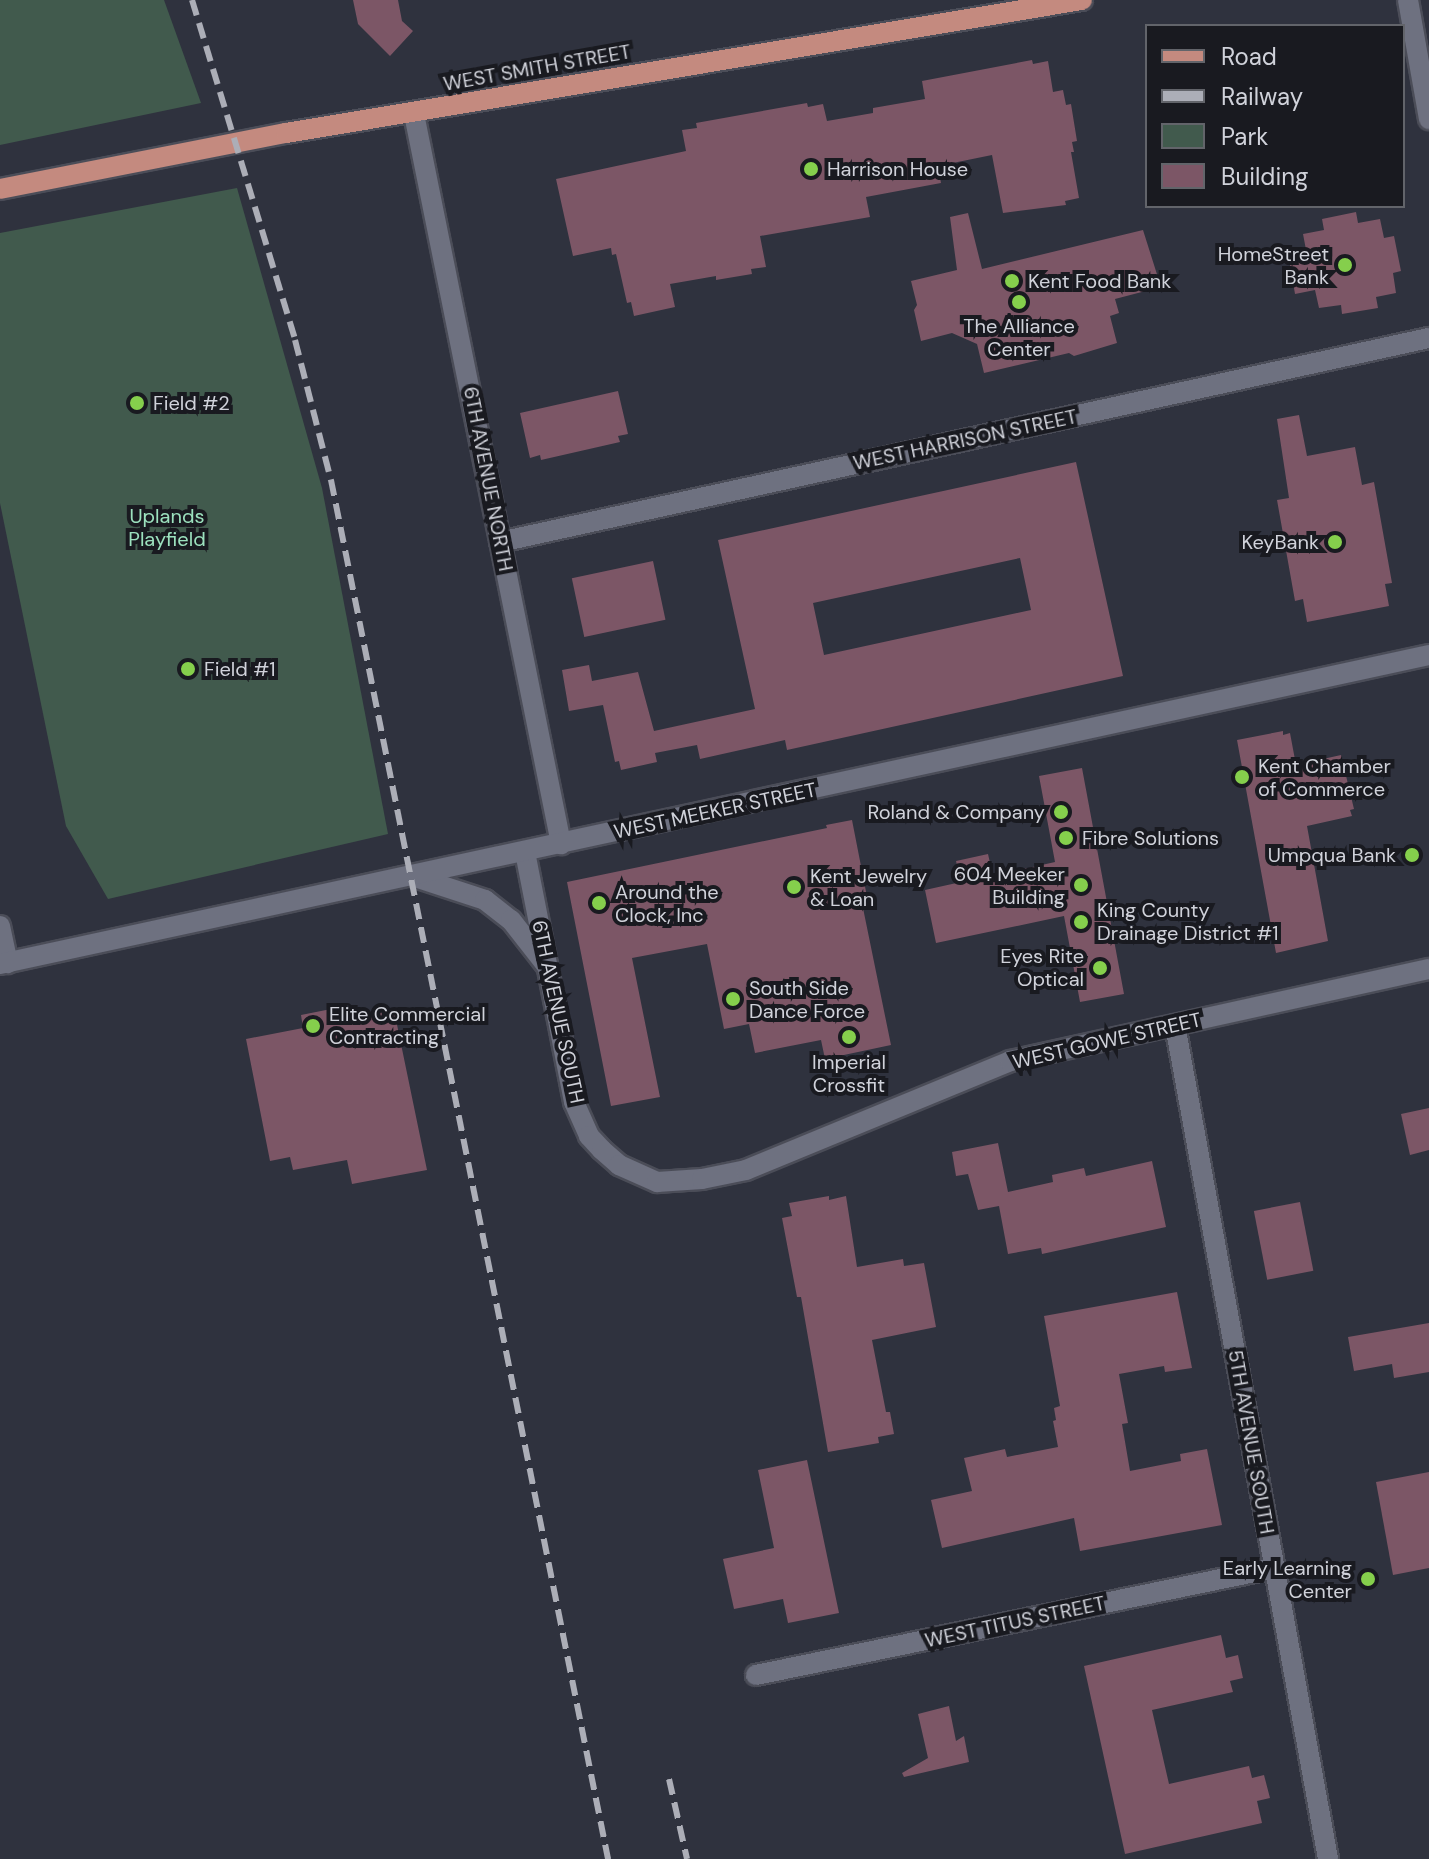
<!DOCTYPE html>
<style>
body{margin:0}
#map{position:relative;width:1429px;height:1859px;overflow:hidden;background:#2f323e;font-family:"DM Sans",sans-serif}
div>[style]{position:absolute}
[style*='--x']{left:calc(var(--x)*1px);top:calc(var(--y)*1px);width:calc(var(--w)*1px);rotate:calc(var(--a)*1deg)}
.green>*{inset:0;background:#415a4d}
.building>*{inset:0;background:#7c5666;transform-origin:0 0}
.roads{filter:drop-shadow(2px 0 #4b4d58) drop-shadow(-2px 0 #4b4d58) drop-shadow(0 2px #4b4d58) drop-shadow(0 -2px #4b4d58)}
.minor>*{height:20px;margin:-10px;padding:0 10px;transform-origin:10px;border-radius:10px;background:#6e7180}
.major>*{height:20px;margin:-10px;padding:0 10px;transform-origin:10px;border-radius:10px;background:#c48a7f}
.rail>*{height:6px;margin-top:-3px;transform-origin:0;background:repeating-linear-gradient(90deg,#acaeb7 0 16px,transparent 0 24px)}
.dots>*{width:22px;height:22px;translate:-50% -50%;box-sizing:border-box;border:4px solid #191a20;border-radius:50%}
span{translate:-50% -50%;white-space:nowrap;text-align:center;line-height:1.15;-webkit-text-stroke:8px #191a20;paint-order:stroke}
.street-label{font-size:20px;color:#d0d2da}
.poi-label{font-size:20px;color:#d0d2da}
.left{translate:0 -50%;text-align:left}
.right{translate:-100% -50%;text-align:right}
.park-label{font-size:20px;color:#9ce1be}
.legend{position:absolute;left:1145px;top:24px;width:260px;height:184px;box-sizing:border-box;background:#191a20;border:2px solid #62646a;margin:0;padding:10px 14px;list-style:none;font-size:24px;color:#d0d2da}
.legend li{display:flex;align-items:center;gap:16px;height:40px}
.legend b{width:40px;border:2px solid #62646a}
</style>
<div id="map">
<div class="green">
<i style="clip-path:polygon(0 0,164px 0,201px 103px,0 145px)"></i>
<i style="clip-path:polygon(237px 188px,322px 488px,388px 834px,108px 899px,66px 826px,0 503px,0 233px)"></i>
</div>
<div class="building">
<i style="clip-path:polygon(353px 0,398px 0,402px 21px,413px 31px,390px 56px,358px 24px)"></i>
<i style="clip-path:polygon(1032px 60px,1033px 64px,1048px 61px,1053px 92px,1063px 90px,1066px 105px,1071px 104px,1077px 141px,1072px 142px,1074px 152px,1071px 152px,1079px 198px,1065px 201px,1066px 205px,1003px 213px,992px 155px,938px 166px,941px 183px,866px 197px,870px 217px,760px 236px,766px 267px,751px 269px,752px 274px,716px 280px,716px 276px,670px 284px,675px 307px,634px 316px,631px 302px,627px 303px,616px 254px,612px 255px,611px 248px,573px 256px,556px 179px,686px 151px,682px 130px,697px 128px,696px 123px,807px 103px,808px 107px,823px 104px,827px 121px,873px 113px,873px 108px,925px 99px,922px 81px)"></i>
<i style="clip-path:polygon(1356px 212px,1358px 223px,1380px 219px,1384px 238px,1394px 236px,1401px 271px,1393px 273px,1396px 293px,1376px 297px,1378px 308px,1342px 314px,1341px 305px,1319px 308px,1315px 290px,1295px 294px,1289px 259px,1307px 255px,1303px 234px,1324px 230px,1322px 219px)"></i>
<i style="clip-path:polygon(968px 213px,982px 269px,1143px 230px,1161px 287px,1115px 299px,1119px 313px,1110px 316px,1117px 343px,1074px 356px,1069px 353px,984px 373px,977px 344px,952px 333px,921px 341px,914px 310px,917px 305px,911px 281px,957px 270px,950px 217px)"></i>
<i style="clip-path:polygon(618px 391px,628px 434px,618px 436px,620px 442px,541px 460px,540px 455px,530px 458px,520px 413px)"></i>
<i style="clip-path:polygon(1299px 415px,1307px 456px,1355px 447px,1362px 485px,1374px 482px,1392px 583px,1385px 584px,1389px 606px,1307px 622px,1303px 599px,1295px 601px,1277px 500px,1289px 498px,1277px 419px)"></i>
<i style="clip-path:polygon(evenodd,1076px 462px,1123px 676px,787px 750px,785px 740px,700px 759px,697px 745px,655px 753px,657px 762px,621px 770px,619px 761px,615px 762px,603px 705px,569px 711px,562px 670px,589px 665px,592px 681px,638px 672px,654px 731px,755px 709px,718px 540px,1076px 462px,1020px 558px,1031px 610px,824px 655px,813px 603px,1020px 558px)"></i>
<i style="left:653px;top:561px;width:60px;height:83px;rotate:78deg"></i>
<i style="clip-path:polygon(1283px 731px,1283px 735px,1290px 733px,1296px 765px,1341px 755px,1354px 809px,1350px 810px,1352px 816px,1307px 826px,1328px 941px,1276px 953px,1237px 740px)"></i>
<i style="clip-path:polygon(1082px 768px,1124px 994px,1080px 1002px,1064px 916px,936px 943px,925px 890px,961px 882px,956px 861px,988px 854px,993px 876px,1055px 862px,1039px 776px)"></i>
<i style="clip-path:polygon(852px 820px,869px 907px,863px 908px,891px 1045px,825px 1059px,821px 1040px,755px 1053px,749px 1024px,724px 1029px,707px 944px,632px 958px,660px 1097px,611px 1106px,567px 882px,827px 828px,826px 825px)"></i>
<i style="clip-path:polygon(336px 1008px,338px 1021px,394px 1010px,427px 1170px,352px 1184px,347px 1160px,293px 1170px,290px 1157px,270px 1161px,246px 1039px,303px 1028px,301px 1015px)"></i>
<i style="clip-path:polygon(1429px 1108px,1429px 1150px,1410px 1155px,1401px 1114px)"></i>
<i style="clip-path:polygon(998px 1143px,1008px 1192px,1053px 1182px,1052px 1175px,1084px 1168px,1086px 1176px,1152px 1161px,1166px 1227px,1042px 1254px,1041px 1248px,1008px 1254px,999px 1206px,978px 1210px,968px 1174px,956px 1176px,952px 1152px)"></i>
<i style="clip-path:polygon(829px 1196px,829px 1200px,846px 1196px,857px 1267px,903px 1259px,904px 1266px,924px 1263px,936px 1327px,872px 1340px,886px 1412px,890px 1412px,894px 1434px,878px 1437px,879px 1443px,828px 1452px,801px 1297px,797px 1297px,782px 1218px,792px 1216px,789px 1203px)"></i>
<i style="left:1300px;top:1202px;width:70px;height:47px;rotate:79deg"></i>
<i style="clip-path:polygon(1177px 1292px,1192px 1368px,1165px 1372px,1164px 1366px,1119px 1374px,1128px 1423px,1122px 1424px,1130px 1471px,1181px 1461px,1180px 1454px,1207px 1449px,1222px 1525px,1080px 1551px,1074px 1518px,942px 1548px,931px 1500px,972px 1491px,964px 1458px,1005px 1449px,1007px 1457px,1058px 1447px,1053px 1421px,1056px 1420px,1054px 1408px,1060px 1406px,1044px 1316px)"></i>
<i style="clip-path:polygon(1429px 1323px,1429px 1372px,1394px 1378px,1392px 1364px,1354px 1371px,1348px 1337px)"></i>
<i style="clip-path:polygon(807px 1460px,839px 1613px,788px 1623px,783px 1599px,734px 1609px,723px 1559px,774px 1548px,758px 1470px)"></i>
<i style="clip-path:polygon(1429px 1472px,1429px 1568px,1393px 1575px,1376px 1482px)"></i>
<i style="clip-path:polygon(1221px 1635px,1226px 1658px,1238px 1655px,1243px 1678px,1230px 1681px,1233px 1692px,1152px 1710px,1169px 1784px,1249px 1766px,1252px 1778px,1264px 1775px,1270px 1798px,1257px 1801px,1262px 1823px,1125px 1854px,1084px 1666px)"></i>
<i style="clip-path:polygon(949px 1706px,956px 1741px,964px 1736px,969px 1762px,904px 1777px,902px 1773px,928px 1758px,918px 1714px)"></i>
</div>
<div class="roads">
<div class="minor">
<i style="--x:1408;--y:0;--w:121;--a:80"></i>
<i style="--x:414;--y:114;--w:745;--a:78.61"></i>
<i style="--x:500;--y:542;--w:951;--a:-12.39"></i>
<i style="--x:525;--y:852;--w:255;--a:78.9"></i>
<i style="--x:574;--y:1102;--w:37;--a:66"></i>
<i style="--x:589;--y:1136;--w:19;--a:47"></i>
<i style="--x:602;--y:1150;--w:23;--a:41"></i>
<i style="--x:619;--y:1165;--w:42;--a:24.1"></i>
<i style="--x:657;--y:1182;--w:45;--a:-3.8"></i>
<i style="--x:702;--y:1179;--w:45;--a:-11.6"></i>
<i style="--x:746;--y:1170;--w:286;--a:-22.4"></i>
<i style="--x:1010;--y:1061;--w:429;--a:-12.4"></i>
<i style="--x:415;--y:877;--w:74;--a:18.2"></i>
<i style="--x:485;--y:900;--w:33;--a:38"></i>
<i style="--x:511;--y:920;--w:57;--a:52.1"></i>
<i style="--x:0;--y:926;--w:38;--a:78"></i>
<i style="--x:0;--y:964;--w:1462;--a:-12.2"></i>
<i style="--x:1175;--y:1025;--w:848;--a:79.6"></i>
<i style="--x:756;--y:1675;--w:529;--a:-11.67"></i>
</div>
<div class="major">
<i style="--x:0;--y:189;--w:291;--a:-11.1"></i>
<i style="--x:286;--y:133;--w:807;--a:-9.49"></i>
</div>
</div>
<div class="rail">
<i style="--x:192;--y:0;--w:355;--a:73.1"></i>
<i style="--x:295;--y:340;--w:145;--a:75.6"></i>
<i style="--x:331;--y:480;--w:1407;--a:78.64"></i>
<i style="--x:669;--y:1779;--w:82;--a:77.3"></i>
</div>
<div class="dots">
<i style="left:811px;top:169px;background:#85cf4c"></i>
<i style="left:1345px;top:265px;background:#85cf4c"></i>
<i style="left:1012px;top:281px;background:#85cf4c"></i>
<i style="left:1019px;top:302px;background:#85cf4c"></i>
<i style="left:137px;top:403px;background:#85cf4c"></i>
<i style="left:1335px;top:542px;background:#85cf4c"></i>
<i style="left:188px;top:669px;background:#85cf4c"></i>
<i style="left:1242px;top:777px;background:#85cf4c"></i>
<i style="left:1061px;top:812px;background:#85cf4c"></i>
<i style="left:1066px;top:838px;background:#85cf4c"></i>
<i style="left:1412px;top:855px;background:#85cf4c"></i>
<i style="left:1081px;top:885px;background:#85cf4c"></i>
<i style="left:794px;top:887px;background:#85cf4c"></i>
<i style="left:599px;top:903px;background:#85cf4c"></i>
<i style="left:1081px;top:922px;background:#85cf4c"></i>
<i style="left:1100px;top:968px;background:#85cf4c"></i>
<i style="left:733px;top:999px;background:#85cf4c"></i>
<i style="left:313px;top:1026px;background:#85cf4c"></i>
<i style="left:849px;top:1037px;background:#85cf4c"></i>
<i style="left:1368px;top:1579px;background:#85cf4c"></i>
</div>
<div class="street-label">
<span style="left:537px;top:68px;rotate:-10deg">WEST SMITH STREET</span>
<span style="left:965px;top:440px;rotate:-12deg">WEST HARRISON STREET</span>
<span style="left:488px;top:479px;rotate:79deg">6TH AVENUE NORTH</span>
<span style="left:715px;top:811px;rotate:-12deg">WEST MEEKER STREET</span>
<span style="left:558px;top:1012px;rotate:78deg">6TH AVENUE SOUTH</span>
<span style="left:1107px;top:1041px;rotate:-13deg">WEST GOWE STREET</span>
<span style="left:1251px;top:1442px;rotate:80deg">5TH AVENUE SOUTH</span>
<span style="left:1015px;top:1622px;rotate:-12deg">WEST TITUS STREET</span>
</div>
<div class="poi-label">
<span class="left" style="left:827px;top:169px">Harrison House</span>
<span class="right" style="left:1329px;top:266px">HomeStreet<br>Bank</span>
<span class="left" style="left:1028px;top:281px">Kent Food Bank</span>
<span style="left:1019px;top:338px">The Alliance<br>Center</span>
<span class="left" style="left:153px;top:403px">Field #2</span>
<span class="right" style="left:1319px;top:542px">KeyBank</span>
<span class="left" style="left:204px;top:669px">Field #1</span>
<span class="left" style="left:1258px;top:778px">Kent Chamber<br>of Commerce</span>
<span class="right" style="left:1045px;top:812px">Roland &amp; Company</span>
<span class="left" style="left:1082px;top:838px">Fibre Solutions</span>
<span class="right" style="left:1396px;top:855px">Umpqua Bank</span>
<span class="right" style="left:1065px;top:886px">604 Meeker<br>Building</span>
<span class="left" style="left:810px;top:888px">Kent Jewelry<br>&amp; Loan</span>
<span class="left" style="left:615px;top:904px">Around the<br>Clock, Inc</span>
<span class="left" style="left:1097px;top:922px">King County<br>Drainage District #1</span>
<span class="right" style="left:1084px;top:968px">Eyes Rite<br>Optical</span>
<span class="left" style="left:749px;top:1000px">South Side<br>Dance Force</span>
<span class="left" style="left:329px;top:1026px">Elite Commercial<br>Contracting</span>
<span style="left:849px;top:1074px">Imperial<br>Crossfit</span>
<span class="right" style="left:1352px;top:1580px">Early Learning<br>Center</span>
</div>
<div class="park-label">
<span style="left:167px;top:528px">Uplands<br>Playfield</span>
</div>
<ul class="legend">
<li><b style="height:10px;background:#c48a7f"></b>Road</li>
<li><b style="height:10px;background:#acaeb7"></b>Railway</li>
<li><b style="height:22px;background:#415a4d"></b>Park</li>
<li><b style="height:22px;background:#7c5666"></b>Building</li>
</ul>
</div>
